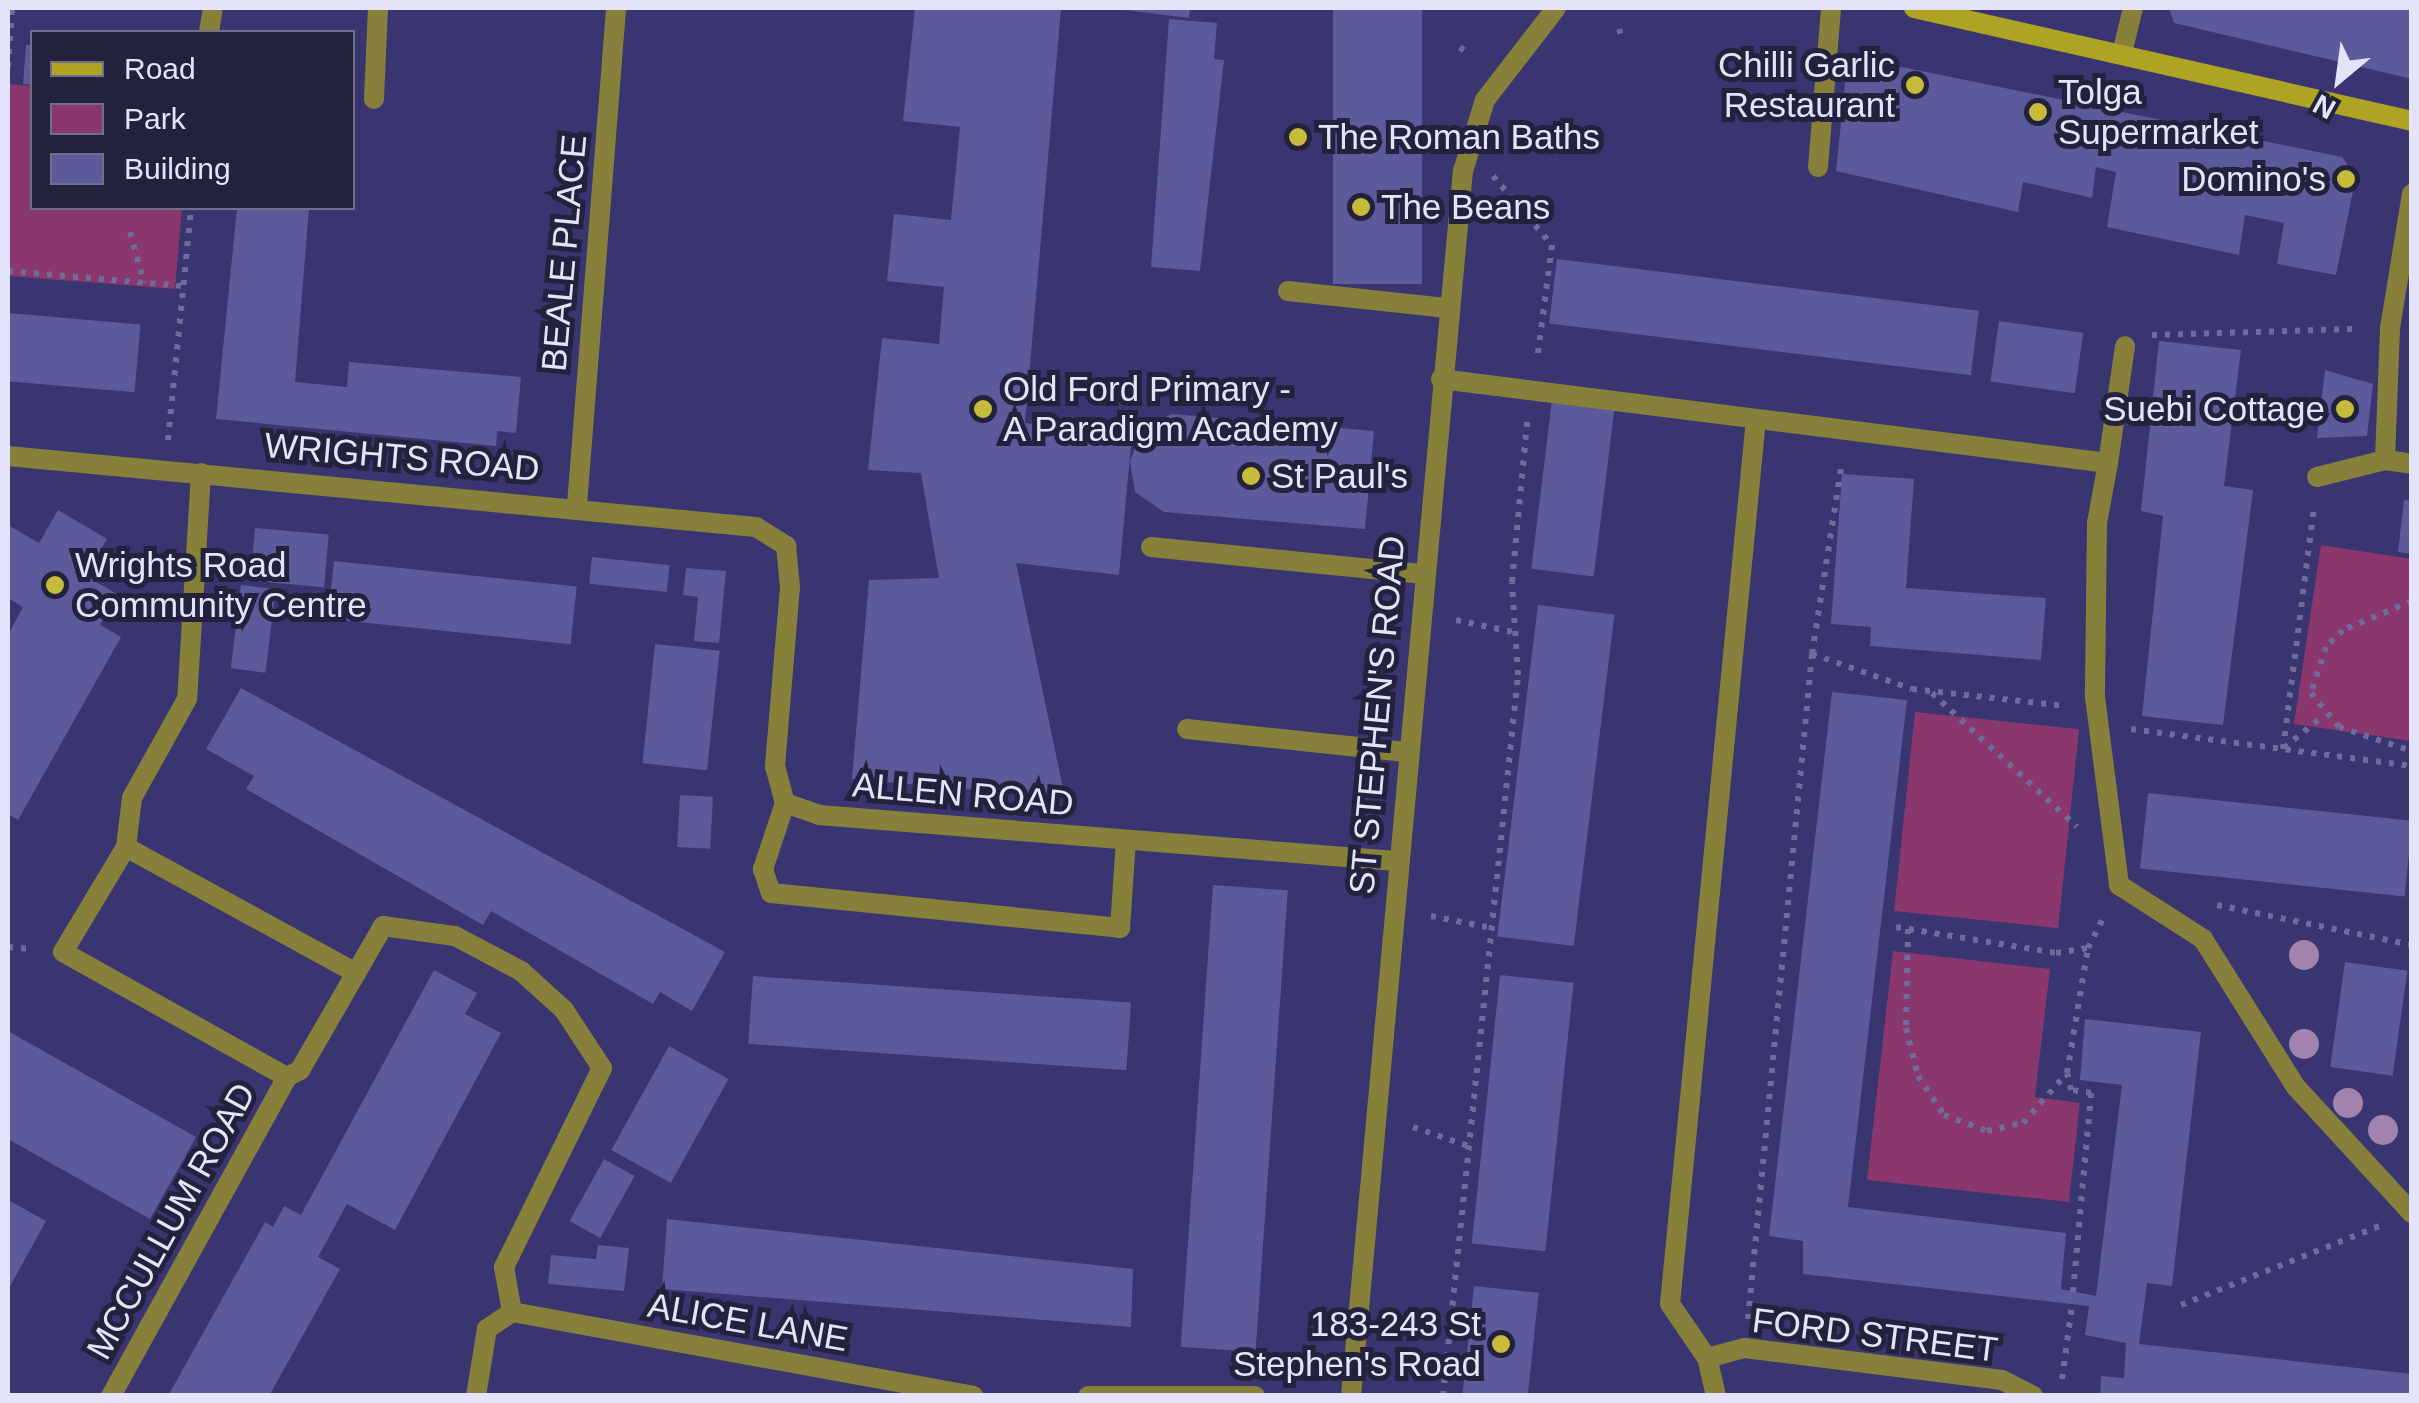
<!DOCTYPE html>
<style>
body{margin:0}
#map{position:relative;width:2419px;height:1403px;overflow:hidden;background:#393570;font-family:Arial,sans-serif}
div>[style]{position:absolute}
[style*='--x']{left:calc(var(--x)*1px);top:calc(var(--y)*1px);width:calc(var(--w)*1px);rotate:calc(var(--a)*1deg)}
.green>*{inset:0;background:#89376c;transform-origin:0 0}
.building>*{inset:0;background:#5c5a9a;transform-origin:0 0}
.path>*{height:6px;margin-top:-3px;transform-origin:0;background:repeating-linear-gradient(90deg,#6f6c9c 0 5px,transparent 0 13px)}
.service>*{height:20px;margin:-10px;padding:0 10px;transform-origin:10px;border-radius:10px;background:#87803a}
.pedestrian>*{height:20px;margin:-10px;padding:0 10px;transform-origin:10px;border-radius:10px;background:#87803a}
.minor>*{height:20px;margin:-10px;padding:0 10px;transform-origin:10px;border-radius:10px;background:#87803a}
.secondary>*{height:20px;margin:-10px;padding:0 10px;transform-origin:10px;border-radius:10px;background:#afa323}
.trees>*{width:30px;height:30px;margin:-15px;border-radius:50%;background:#a283ae}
.dots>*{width:28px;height:28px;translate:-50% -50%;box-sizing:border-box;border:5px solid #22223d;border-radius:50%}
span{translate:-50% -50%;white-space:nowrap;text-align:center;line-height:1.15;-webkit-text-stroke:10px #22223d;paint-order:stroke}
.poi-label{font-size:35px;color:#e3e4fa}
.right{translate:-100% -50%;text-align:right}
.left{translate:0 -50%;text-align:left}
.street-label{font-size:35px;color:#e3e4fa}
.frame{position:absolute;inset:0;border:10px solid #e3e4fa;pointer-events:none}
.legend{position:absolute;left:30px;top:30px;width:325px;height:180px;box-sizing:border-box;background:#22223d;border:2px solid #6f7089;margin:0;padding:12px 18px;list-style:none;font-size:30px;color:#e3e4fa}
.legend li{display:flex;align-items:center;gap:20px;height:50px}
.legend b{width:50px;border:2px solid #6f7089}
.north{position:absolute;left:2289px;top:30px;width:100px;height:100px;-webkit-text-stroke:8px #22223d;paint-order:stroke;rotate:209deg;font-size:28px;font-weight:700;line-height:40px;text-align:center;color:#e3e4fa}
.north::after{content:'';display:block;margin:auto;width:35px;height:45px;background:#e3e4fa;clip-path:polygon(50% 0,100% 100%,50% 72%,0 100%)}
</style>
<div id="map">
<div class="green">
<i style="clip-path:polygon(8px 84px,32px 86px,32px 208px,182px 208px,175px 289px,8px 276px)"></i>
<i style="clip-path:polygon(2321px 545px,2411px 559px,2411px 741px,2294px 724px)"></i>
<i style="left:1915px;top:712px;width:165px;height:200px;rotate:6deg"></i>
<i style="clip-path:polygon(1893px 951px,2050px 969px,2035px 1097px,2080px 1103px,2069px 1202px,1867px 1180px)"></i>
</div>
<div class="building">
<i style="clip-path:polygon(915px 8px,1061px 8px,1025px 423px,1132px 434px,1119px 575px,1016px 563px,1065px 798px,852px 779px,869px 580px,939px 578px,921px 473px,868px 470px,882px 338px,939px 344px,944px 287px,887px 281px,894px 214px,951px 220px,960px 127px,903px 121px)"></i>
<i style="clip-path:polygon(1110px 8px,1190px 8px,1189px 18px)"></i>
<i style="left:1333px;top:8px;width:89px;height:276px"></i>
<i style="clip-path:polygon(2169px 8px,2412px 8px,2412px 79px,2174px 23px)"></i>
<i style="clip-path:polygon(1169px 19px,1217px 23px,1214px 59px,1224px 60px,1200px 271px,1151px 267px)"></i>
<i style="clip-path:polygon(26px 45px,32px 45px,32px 85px,23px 84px)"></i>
<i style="clip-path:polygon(1848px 56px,2342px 157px,2356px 176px,2336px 275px,2277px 264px,2284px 223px,2245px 215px,2239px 255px,2107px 227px,2116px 172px,2096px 167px,2092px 198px,2023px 182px,2018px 212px,1836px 171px)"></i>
<i style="clip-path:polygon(237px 208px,309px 208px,295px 382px,347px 387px,349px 362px,521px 377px,516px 433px,497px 431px,496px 446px,216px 419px)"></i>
<i style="left:1557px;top:259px;width:425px;height:65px;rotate:7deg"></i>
<i style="left:8px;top:313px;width:133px;height:68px;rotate:5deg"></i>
<i style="left:1999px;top:321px;width:85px;height:61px;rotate:8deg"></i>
<i style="clip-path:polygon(2159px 341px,2241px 350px,2224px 486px,2253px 490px,2223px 725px,2142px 716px,2163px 516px,2141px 511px)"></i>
<i style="clip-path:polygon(2325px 370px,2373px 384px,2367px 436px,2317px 438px)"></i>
<i style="left:1552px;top:400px;width:63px;height:170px;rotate:7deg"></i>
<i style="clip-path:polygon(1172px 414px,1374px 431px,1365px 529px,1164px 512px,1135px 492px,1130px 461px,1143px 427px)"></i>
<i style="clip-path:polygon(1842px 474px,1914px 479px,1906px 588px,2046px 598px,2041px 660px,1870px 646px,1871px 627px,1831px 624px)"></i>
<i style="clip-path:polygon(2404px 500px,2412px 501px,2412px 554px,2398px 552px)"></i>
<i style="clip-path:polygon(58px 510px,107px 539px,86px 576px,117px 594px,100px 625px,121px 637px,18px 820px,8px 814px,8px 635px,23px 607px,8px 598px,8px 525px,39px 543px)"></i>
<i style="left:255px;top:528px;width:74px;height:53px;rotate:5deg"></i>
<i style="left:592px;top:557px;width:78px;height:27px;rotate:6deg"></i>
<i style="left:334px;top:561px;width:244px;height:58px;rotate:6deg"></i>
<i style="clip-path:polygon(686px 568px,726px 571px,719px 643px,694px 641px,698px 597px,683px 595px)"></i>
<i style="left:241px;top:585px;width:35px;height:84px;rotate:7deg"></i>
<i style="left:1538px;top:605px;width:77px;height:334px;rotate:7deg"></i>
<i style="left:655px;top:644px;width:65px;height:120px;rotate:6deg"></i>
<i style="clip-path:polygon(241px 688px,725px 952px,692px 1011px,660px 992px,653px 1004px,491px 911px,483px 925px,246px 789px,254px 776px,206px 749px)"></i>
<i style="clip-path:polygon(1832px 692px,1907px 700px,1848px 1207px,2066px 1233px,2061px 1289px,2096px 1296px,2122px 1085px,2080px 1080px,2085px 1019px,2201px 1032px,2172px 1286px,2147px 1283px,2139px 1344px,2412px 1374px,2412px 1396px,2100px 1396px,2101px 1376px,2124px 1378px,2126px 1343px,2085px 1335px,2089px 1306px,1803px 1274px,1803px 1241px,1769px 1236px)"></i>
<i style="left:2148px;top:793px;width:266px;height:76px;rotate:6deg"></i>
<i style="left:680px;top:795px;width:33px;height:52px;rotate:3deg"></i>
<i style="left:1213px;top:885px;width:75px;height:463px;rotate:4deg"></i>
<i style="left:2345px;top:962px;width:63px;height:106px;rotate:8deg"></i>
<i style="clip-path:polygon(434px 970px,477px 993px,465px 1014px,501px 1033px,395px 1230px,347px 1204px,318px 1257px,340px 1269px,269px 1396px,168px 1396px,265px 1222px,273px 1227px,284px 1206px,301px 1215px)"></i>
<i style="left:1500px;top:975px;width:74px;height:270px;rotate:6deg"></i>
<i style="left:753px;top:976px;width:379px;height:68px;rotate:4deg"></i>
<i style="clip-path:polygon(8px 1031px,196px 1137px,150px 1219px,8px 1139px)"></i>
<i style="left:669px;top:1046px;width:68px;height:119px;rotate:29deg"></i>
<i style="left:604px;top:1159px;width:35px;height:71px;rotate:29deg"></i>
<i style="clip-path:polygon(8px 1200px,46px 1221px,8px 1290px)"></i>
<i style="clip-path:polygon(667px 1219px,1133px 1269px,1131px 1327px,662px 1289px)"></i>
<i style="clip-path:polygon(598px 1245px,629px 1248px,624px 1291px,548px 1284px,551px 1255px,596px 1259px)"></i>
<i style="left:1474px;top:1286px;width:65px;height:111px;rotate:6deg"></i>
</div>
<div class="path">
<i style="--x:1619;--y:29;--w:7;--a:74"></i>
<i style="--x:1460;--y:47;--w:12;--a:42"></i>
<i style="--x:8;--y:67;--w:59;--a:-86.1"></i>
<i style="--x:1493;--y:176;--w:91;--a:49.5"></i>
<i style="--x:1552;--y:245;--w:116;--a:97.4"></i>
<i style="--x:130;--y:232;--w:53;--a:74.6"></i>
<i style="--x:8;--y:271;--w:177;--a:4.9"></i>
<i style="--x:2152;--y:335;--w:208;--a:-1.7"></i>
<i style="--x:168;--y:440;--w:233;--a:-84.3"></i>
<i style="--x:2412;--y:601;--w:75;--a:157.2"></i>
<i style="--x:2343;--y:630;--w:24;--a:135"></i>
<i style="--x:2326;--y:647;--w:48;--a:108.1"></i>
<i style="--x:2311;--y:693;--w:44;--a:50.5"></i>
<i style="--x:2339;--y:727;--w:77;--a:18.2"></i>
<i style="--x:1456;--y:620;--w:58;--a:11.9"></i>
<i style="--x:1812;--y:654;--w:106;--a:19.3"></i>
<i style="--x:1912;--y:689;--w:156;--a:6.3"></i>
<i style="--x:1932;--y:693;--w:197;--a:42.7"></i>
<i style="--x:2131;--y:729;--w:283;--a:7.5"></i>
<i style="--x:2284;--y:748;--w:52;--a:-39.5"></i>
<i style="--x:2283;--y:749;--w:244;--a:-82.7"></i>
<i style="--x:2217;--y:905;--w:199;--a:11.6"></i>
<i style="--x:1431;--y:916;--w:62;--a:11.1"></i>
<i style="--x:1896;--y:927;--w:162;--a:9.2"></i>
<i style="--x:2056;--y:953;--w:32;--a:-9"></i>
<i style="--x:1908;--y:929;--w:99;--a:91.2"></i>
<i style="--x:1906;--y:1028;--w:49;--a:76"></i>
<i style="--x:1918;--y:1076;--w:47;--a:56.3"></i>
<i style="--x:1944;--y:1115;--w:46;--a:20.4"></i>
<i style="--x:1987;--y:1131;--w:37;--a:-13"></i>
<i style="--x:2023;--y:1123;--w:65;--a:-48.7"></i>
<i style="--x:8;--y:947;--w:23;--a:5"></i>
<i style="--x:1413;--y:1127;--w:61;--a:19"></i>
<i style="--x:2073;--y:1292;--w:200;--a:-84.8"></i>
<i style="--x:2091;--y:1093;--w:20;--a:-171"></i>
<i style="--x:2071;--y:1090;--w:17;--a:-103"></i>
<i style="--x:2067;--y:1073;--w:127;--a:-80.5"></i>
<i style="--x:2088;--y:948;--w:38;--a:-63"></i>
<i style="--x:2181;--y:1305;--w:216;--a:-21.7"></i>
<i style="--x:1748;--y:1319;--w:668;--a:-84.5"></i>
<i style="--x:1812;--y:654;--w:194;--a:-81.1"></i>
<i style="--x:2062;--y:1379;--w:75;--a:-82.3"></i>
<i style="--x:1443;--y:1396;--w:725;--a:-84.06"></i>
<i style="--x:1518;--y:675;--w:93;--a:-93.7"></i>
<i style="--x:1512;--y:582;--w:161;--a:-84.6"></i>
</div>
<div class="service">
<i style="--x:374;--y:99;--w:91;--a:-87.5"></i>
<i style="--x:1288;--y:291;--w:161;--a:6.1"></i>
<i style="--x:1441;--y:379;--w:672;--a:7.18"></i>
<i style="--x:2108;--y:463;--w:61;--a:100.4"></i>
<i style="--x:2097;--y:523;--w:174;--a:90.7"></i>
<i style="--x:2095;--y:697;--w:190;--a:82.7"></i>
<i style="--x:2119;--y:885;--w:100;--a:32.7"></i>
<i style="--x:2203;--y:939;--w:175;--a:57.9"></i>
<i style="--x:2296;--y:1087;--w:171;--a:47.4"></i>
<i style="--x:2108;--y:463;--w:118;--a:-81.7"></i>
<i style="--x:2317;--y:477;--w:70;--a:-14"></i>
<i style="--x:2385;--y:460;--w:27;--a:8"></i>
<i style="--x:1187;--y:729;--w:220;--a:6"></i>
<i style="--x:785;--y:803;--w:70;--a:108.4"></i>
<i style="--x:763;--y:869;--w:25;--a:72"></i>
<i style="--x:771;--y:893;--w:351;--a:5.7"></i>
<i style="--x:1120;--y:928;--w:87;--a:-86.1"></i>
</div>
<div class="pedestrian">
<i style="--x:2385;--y:460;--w:132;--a:-87.8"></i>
</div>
<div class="minor">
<i style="--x:209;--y:32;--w:24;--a:-81"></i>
<i style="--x:2122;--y:53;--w:46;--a:-76.3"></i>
<i style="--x:1818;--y:167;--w:160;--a:-85.3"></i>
<i style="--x:2390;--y:328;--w:136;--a:-80.7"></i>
<i style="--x:8;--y:456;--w:751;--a:5.42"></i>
<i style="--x:756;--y:527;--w:36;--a:32"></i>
<i style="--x:786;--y:546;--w:41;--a:84.4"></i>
<i style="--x:790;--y:587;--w:180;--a:94.8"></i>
<i style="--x:775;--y:766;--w:38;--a:75"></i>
<i style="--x:785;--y:803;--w:36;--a:19"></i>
<i style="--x:819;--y:815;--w:579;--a:4.56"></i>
<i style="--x:201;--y:473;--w:226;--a:93.5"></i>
<i style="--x:187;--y:699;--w:113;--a:119.1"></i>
<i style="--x:132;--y:798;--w:49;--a:97"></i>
<i style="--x:126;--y:847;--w:122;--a:121"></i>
<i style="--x:63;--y:952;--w:257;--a:29.2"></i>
<i style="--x:577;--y:505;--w:499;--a:-85.5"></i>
<i style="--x:1151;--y:547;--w:271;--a:5.7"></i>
<i style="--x:356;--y:973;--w:54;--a:-60.1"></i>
<i style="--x:383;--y:926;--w:73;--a:7.9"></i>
<i style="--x:455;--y:936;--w:75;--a:27.9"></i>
<i style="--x:521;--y:971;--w:58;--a:42.2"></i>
<i style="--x:564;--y:1010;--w:69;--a:56.8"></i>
<i style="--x:602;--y:1068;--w:222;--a:116.2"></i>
<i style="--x:504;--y:1267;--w:46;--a:79.9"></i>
<i style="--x:512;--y:1312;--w:469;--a:10.3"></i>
<i style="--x:1707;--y:1358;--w:39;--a:-15"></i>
<i style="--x:1745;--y:1348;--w:259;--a:7.1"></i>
<i style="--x:2002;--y:1380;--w:35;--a:27"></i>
<i style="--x:111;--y:1396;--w:364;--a:-61.1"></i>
<i style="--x:287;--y:1077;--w:15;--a:-28"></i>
<i style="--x:300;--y:1070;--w:112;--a:-60"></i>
<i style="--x:356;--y:973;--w:262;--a:-151.3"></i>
<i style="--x:476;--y:1396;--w:68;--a:-80.7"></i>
<i style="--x:487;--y:1329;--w:30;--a:-34"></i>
<i style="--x:1088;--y:1396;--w:167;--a:0"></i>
<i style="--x:1351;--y:1396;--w:1230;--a:-84.78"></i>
<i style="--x:1463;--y:171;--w:74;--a:-72.8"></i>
<i style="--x:1485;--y:100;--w:116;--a:-52.3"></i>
<i style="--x:1716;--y:1396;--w:39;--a:-103"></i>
<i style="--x:1707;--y:1358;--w:65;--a:-124.4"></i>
<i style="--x:1670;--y:1304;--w:889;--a:-84.45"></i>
</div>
<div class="secondary">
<i style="--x:1914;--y:8;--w:511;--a:12.78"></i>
</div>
<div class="trees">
<i style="left:2304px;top:955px"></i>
<i style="left:2304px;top:1044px"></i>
<i style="left:2348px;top:1103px"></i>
<i style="left:2383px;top:1130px"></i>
</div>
<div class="dots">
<i style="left:1915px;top:85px;background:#c8bb3b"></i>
<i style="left:2038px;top:112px;background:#c8bb3b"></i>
<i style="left:1298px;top:137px;background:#c8bb3b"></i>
<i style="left:2346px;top:179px;background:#c8bb3b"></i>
<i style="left:1361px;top:207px;background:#c8bb3b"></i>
<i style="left:983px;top:409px;background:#c8bb3b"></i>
<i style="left:2345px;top:409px;background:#c8bb3b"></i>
<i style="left:1251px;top:476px;background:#c8bb3b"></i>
<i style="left:55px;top:585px;background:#c8bb3b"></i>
<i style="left:1501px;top:1344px;background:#c8bb3b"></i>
</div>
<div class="poi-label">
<span class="right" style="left:1895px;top:85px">Chilli Garlic<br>Restaurant</span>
<span class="left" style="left:2058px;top:112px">Tolga<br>Supermarket</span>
<span class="left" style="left:1318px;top:137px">The Roman Baths</span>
<span class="right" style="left:2326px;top:179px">Domino's</span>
<span class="left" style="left:1381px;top:207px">The Beans</span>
<span class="left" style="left:1003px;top:409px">Old Ford Primary -<br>A Paradigm Academy</span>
<span class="right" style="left:2325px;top:409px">Suebi Cottage</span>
<span class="left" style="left:1271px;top:476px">St Paul's</span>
<span class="left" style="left:75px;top:585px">Wrights Road<br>Community Centre</span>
<span class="right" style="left:1481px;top:1344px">183-243 St<br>Stephen's Road</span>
</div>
<div class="street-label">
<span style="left:564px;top:253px;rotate:-85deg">BEALE PLACE</span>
<span style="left:402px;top:457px;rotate:5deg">WRIGHTS ROAD</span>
<span style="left:1377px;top:715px;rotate:-85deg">ST STEPHEN'S ROAD</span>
<span style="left:963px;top:794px;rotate:5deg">ALLEN ROAD</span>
<span style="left:171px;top:1221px;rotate:-61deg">MCCULLUM ROAD</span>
<span style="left:748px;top:1322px;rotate:10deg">ALICE LANE</span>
<span style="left:1875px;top:1335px;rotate:7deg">FORD STREET</span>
</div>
<div class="frame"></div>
<ul class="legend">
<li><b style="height:12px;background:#afa323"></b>Road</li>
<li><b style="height:28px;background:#89376c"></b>Park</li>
<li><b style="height:28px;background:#5c5a9a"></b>Building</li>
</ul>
<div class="north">N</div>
</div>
